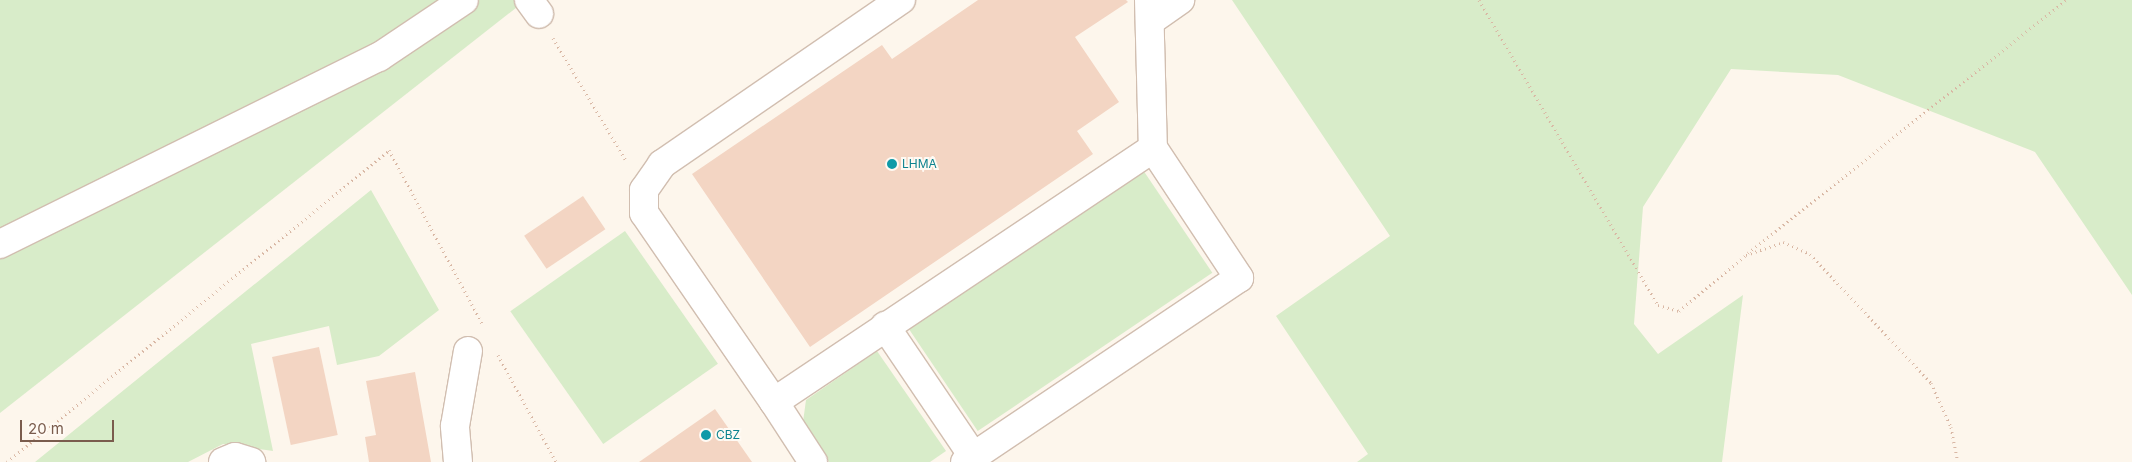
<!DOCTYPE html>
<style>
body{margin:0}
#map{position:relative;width:2132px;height:462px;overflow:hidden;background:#fdf6ec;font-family:Inter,sans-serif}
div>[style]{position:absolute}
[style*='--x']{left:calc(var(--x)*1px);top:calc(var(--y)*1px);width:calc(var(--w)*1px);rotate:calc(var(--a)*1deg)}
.green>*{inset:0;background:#d8ecc9;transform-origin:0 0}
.building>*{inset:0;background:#f3d5c3;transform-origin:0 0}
.path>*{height:3px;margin-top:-1.5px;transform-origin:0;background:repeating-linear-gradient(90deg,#d9b8a5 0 1px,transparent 0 5px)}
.roads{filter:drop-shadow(1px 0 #d1beb0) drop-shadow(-1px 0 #d1beb0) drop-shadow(0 1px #d1beb0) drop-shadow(0 -1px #d1beb0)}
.minor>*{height:28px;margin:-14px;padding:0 14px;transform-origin:14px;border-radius:14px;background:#fff}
.dots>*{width:14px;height:14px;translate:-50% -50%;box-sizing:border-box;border:2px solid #fffaf3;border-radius:50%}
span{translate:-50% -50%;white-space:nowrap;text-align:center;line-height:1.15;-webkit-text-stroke:4px #fffaf3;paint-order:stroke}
.culture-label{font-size:12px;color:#0d838f}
.left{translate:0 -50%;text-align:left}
.scale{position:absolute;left:20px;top:420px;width:94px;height:22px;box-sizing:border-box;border:2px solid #7a5c4d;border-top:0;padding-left:6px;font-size:15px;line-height:18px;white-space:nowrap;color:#7a5c4d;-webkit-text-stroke:4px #fffaf3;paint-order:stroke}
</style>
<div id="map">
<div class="green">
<i style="clip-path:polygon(0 0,526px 0,0 413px)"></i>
<i style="clip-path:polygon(1232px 0,2132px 0,2132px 295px,2035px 152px,1838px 75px,1731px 69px,1643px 207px,1634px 324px,1658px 354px,1743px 295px,1722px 462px,1357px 462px,1368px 454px,1276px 316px,1390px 236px)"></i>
<i style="left:1143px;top:170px;width:124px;height:283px;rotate:56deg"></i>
<i style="clip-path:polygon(371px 190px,439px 310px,379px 356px,337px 365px,329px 326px,251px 344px,273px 451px,223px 444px,188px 462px,35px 462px)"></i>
<i style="left:625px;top:231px;width:162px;height:140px;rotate:55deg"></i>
<i style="clip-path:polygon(877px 351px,946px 451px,930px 462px,829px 462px,803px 422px,806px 400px)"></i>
</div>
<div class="building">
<i style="clip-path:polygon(978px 0,1126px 0,1128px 2px,1075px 37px,1119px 102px,1077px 131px,1093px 154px,810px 347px,692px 174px,882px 45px,892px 59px)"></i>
<i style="left:583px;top:196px;width:40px;height:71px;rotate:56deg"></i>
<i style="left:319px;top:347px;width:90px;height:48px;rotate:78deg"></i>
<i style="clip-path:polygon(415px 372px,431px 462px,369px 462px,365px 437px,376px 435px,366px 381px)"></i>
<i style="clip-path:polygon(715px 409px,752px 462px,639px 462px)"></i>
</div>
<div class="path">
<i style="--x:1479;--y:0;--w:354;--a:59.6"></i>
<i style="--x:1658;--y:305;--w:22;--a:16"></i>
<i style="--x:1679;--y:311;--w:87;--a:-39.9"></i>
<i style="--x:1746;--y:255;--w:39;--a:-19"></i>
<i style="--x:1783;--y:242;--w:30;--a:24"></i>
<i style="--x:1810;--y:254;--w:177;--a:46.8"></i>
<i style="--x:1931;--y:383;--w:48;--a:65.6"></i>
<i style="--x:1951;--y:427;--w:36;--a:79"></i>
<i style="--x:553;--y:38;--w:144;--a:59.2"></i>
<i style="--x:1748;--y:253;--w:406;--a:-38.5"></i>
<i style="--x:498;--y:355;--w:122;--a:61.5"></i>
<i style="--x:7;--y:462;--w:493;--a:-39.2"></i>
<i style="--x:389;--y:150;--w:199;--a:61.8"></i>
</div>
<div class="roads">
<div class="minor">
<i style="--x:529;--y:0;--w:17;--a:54"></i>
<i style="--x:1149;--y:0;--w:148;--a:88.5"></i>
<i style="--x:1150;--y:21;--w:37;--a:-35"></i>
<i style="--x:0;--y:244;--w:423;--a:-26.3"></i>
<i style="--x:379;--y:57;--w:102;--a:-33.8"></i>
<i style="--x:885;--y:326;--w:157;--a:55.9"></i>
<i style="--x:774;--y:402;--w:229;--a:-124.5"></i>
<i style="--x:644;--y:213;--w:23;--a:-90"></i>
<i style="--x:644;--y:190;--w:32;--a:-55"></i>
<i style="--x:662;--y:164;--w:290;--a:-34.5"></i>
<i style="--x:223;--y:462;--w:13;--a:-23"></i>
<i style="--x:235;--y:457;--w:17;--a:17"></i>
<i style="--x:458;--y:462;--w:36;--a:-95"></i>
<i style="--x:455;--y:426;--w:76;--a:-80.2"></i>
<i style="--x:813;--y:462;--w:72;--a:-123"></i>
<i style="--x:774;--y:402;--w:456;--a:-33.8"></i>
<i style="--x:1153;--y:148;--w:156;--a:56.5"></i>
<i style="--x:1239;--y:278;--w:330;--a:146.1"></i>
</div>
</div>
<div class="dots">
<i style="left:892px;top:164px;background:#0f9aa8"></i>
<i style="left:706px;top:435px;background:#0f9aa8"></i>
</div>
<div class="culture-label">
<span class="left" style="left:902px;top:164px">LHMA</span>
<span class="left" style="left:716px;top:435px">CBZ</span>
</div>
<div class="scale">20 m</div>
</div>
